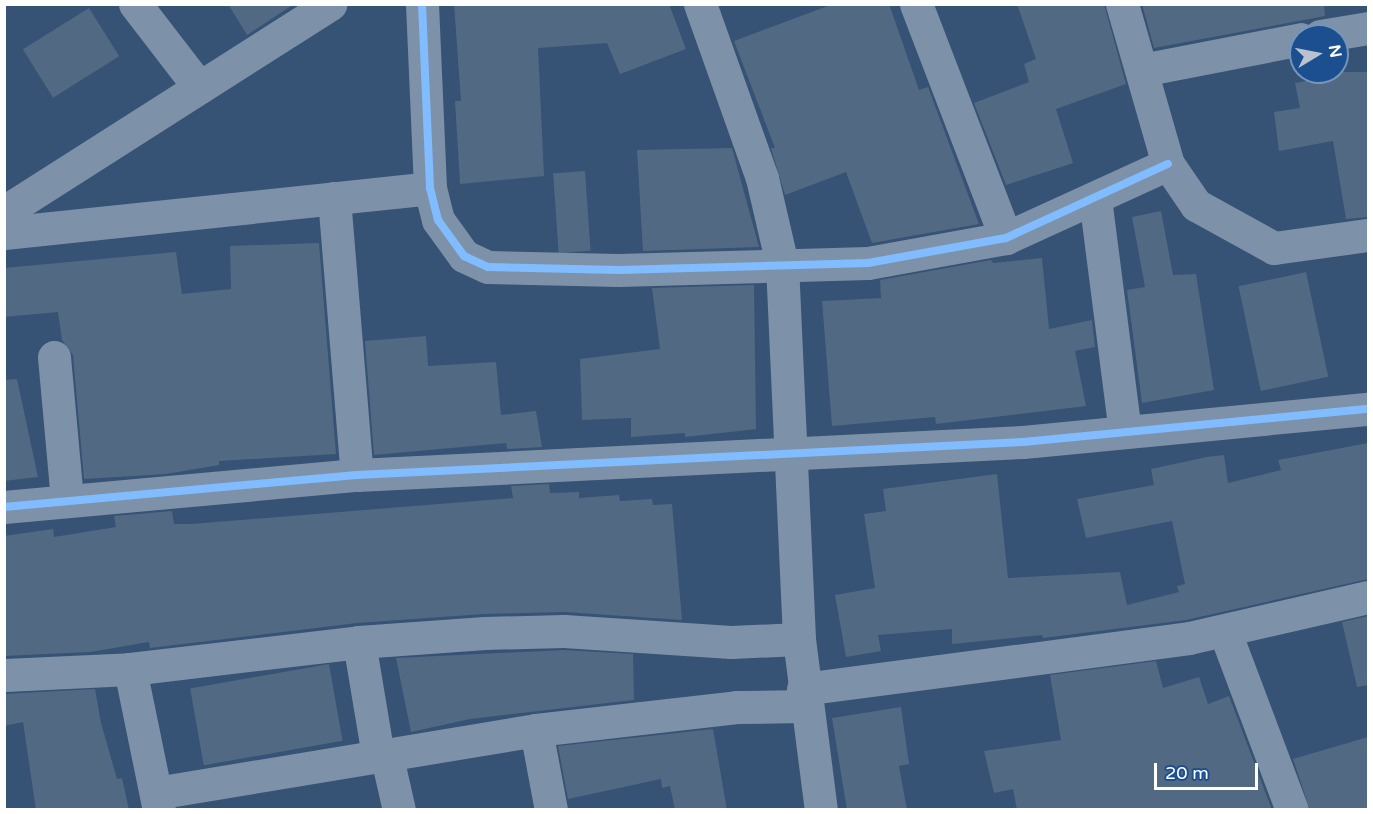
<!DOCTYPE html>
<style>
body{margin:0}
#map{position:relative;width:1373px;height:814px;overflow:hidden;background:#365274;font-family:"Varela Round",sans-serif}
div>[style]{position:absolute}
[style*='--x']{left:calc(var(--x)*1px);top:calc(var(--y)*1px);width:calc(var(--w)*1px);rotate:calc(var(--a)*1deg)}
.building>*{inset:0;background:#526984;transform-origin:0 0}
.minor>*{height:33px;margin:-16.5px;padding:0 16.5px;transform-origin:16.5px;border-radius:16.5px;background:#7d92a8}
.cycleway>*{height:8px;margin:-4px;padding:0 4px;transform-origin:4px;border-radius:4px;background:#80bcff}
span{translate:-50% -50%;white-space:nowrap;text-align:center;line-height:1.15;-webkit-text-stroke:6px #1b4f8f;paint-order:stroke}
.frame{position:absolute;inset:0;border:6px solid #fff;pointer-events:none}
.north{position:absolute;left:1289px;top:24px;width:60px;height:60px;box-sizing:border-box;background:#1b4f8f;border:2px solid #7695bc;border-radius:50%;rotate:80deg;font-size:16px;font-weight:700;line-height:24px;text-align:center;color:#fff}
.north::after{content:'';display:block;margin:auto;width:21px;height:27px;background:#b9c2ce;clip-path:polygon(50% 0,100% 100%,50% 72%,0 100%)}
.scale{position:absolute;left:1154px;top:763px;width:104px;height:27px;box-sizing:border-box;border:3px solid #fff;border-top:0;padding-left:8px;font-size:18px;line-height:21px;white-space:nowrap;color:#fff;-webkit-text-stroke:4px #1b4f8f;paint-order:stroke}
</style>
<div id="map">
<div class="building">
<i style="clip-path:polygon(228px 4px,294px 4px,247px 35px)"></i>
<i style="clip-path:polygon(454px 4px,669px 4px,686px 49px,620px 74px,607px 43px,538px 48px,544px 176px,460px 184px,455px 101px,461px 101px)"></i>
<i style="clip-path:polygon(833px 4px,889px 4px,919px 90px,928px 87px,979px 224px,872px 243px,846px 172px,785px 195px,771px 148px,775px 148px,734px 41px)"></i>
<i style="clip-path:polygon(1017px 4px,1104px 4px,1126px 84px,1056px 109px,1073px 163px,1006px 185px,974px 103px,1029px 82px,1024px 64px,1036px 59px)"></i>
<i style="clip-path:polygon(1142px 4px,1324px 4px,1325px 16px,1154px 48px)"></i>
<i style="left:89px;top:8px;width:57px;height:78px;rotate:58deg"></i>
<i style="clip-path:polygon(1305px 72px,1368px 72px,1368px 217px,1346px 219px,1333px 141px,1279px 151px,1274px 112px,1300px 108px,1295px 83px,1306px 81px)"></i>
<i style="clip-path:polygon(732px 148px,759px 247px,643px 251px,637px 150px)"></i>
<i style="left:585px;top:171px;width:80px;height:32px;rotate:86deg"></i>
<i style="clip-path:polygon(1161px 211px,1173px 275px,1196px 274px,1214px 390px,1142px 403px,1127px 290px,1145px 287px,1132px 217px)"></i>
<i style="clip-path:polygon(319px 243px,336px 454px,219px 461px,219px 465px,166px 474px,84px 479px,73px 355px,62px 340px,58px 312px,4px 317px,4px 268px,176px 252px,182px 294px,231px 289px,230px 246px)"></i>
<i style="clip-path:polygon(1042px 258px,1049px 329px,1092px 320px,1095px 347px,1075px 351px,1086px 406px,936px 424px,935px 417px,832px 426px,822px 301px,881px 298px,880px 280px,991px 260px,993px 263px)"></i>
<i style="left:1306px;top:272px;width:107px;height:69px;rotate:78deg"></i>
<i style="clip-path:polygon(754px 285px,756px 429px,685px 437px,685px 433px,631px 437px,631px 418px,582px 420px,580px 359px,660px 349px,652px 288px)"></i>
<i style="clip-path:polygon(426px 336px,428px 366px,496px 362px,501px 415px,536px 411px,542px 447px,507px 449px,506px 443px,374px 455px,365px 341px)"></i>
<i style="clip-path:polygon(17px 379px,38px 477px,4px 481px,4px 380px)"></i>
<i style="clip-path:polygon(1368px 443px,1368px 579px,1186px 620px,1043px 638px,1042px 635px,952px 644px,952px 629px,878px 635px,881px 651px,846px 657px,835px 595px,875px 588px,864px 514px,886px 511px,883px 489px,997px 474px,1008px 578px,1120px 572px,1127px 605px,1179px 592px,1177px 586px,1185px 584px,1172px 521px,1086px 538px,1077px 499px,1154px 485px,1151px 469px,1207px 457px,1224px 455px,1228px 483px,1281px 470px,1278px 460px)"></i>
<i style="clip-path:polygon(549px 484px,550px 493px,579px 492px,579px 498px,619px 495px,620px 501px,652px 499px,653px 505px,672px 504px,682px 620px,565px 612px,484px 614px,357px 623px,150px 648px,149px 642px,90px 652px,4px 656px,4px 536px,53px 529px,54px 537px,116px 527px,114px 516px,172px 511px,174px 524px,191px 524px,513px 498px,511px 486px)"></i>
<i style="clip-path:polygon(1368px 616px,1368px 685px,1357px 687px,1342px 622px)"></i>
<i style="clip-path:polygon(564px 650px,633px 654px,634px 700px,470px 719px,411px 732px,396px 658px)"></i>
<i style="clip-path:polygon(1156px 661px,1163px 688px,1199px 677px,1208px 704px,1229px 696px,1272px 810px,1017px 810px,1013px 789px,994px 793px,984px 751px,1061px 740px,1050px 675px)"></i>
<i style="left:329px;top:664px;width:78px;height:141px;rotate:80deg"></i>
<i style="clip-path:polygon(95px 689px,101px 723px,117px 779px,122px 778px,129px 810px,36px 810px,23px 722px,4px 726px,4px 694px)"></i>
<i style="clip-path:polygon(901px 707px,909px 764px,899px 766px,907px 810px,847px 810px,832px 718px)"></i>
<i style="clip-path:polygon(713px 729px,727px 810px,675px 810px,670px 786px,662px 788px,661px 779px,568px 799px,558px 746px)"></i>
<i style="clip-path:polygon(1368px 737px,1368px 810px,1310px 810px,1293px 759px)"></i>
</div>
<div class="minor">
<i style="--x:135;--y:4;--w:105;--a:52.4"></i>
<i style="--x:422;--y:4;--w:184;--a:87.5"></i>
<i style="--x:430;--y:188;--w:33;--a:76"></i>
<i style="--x:438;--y:220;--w:44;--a:54.2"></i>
<i style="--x:464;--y:256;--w:26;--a:25"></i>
<i style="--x:488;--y:267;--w:130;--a:1.3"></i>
<i style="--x:618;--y:270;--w:250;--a:-1.6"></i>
<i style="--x:868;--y:263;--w:140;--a:-10.3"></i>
<i style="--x:1006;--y:238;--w:178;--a:-24.6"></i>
<i style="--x:700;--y:4;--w:185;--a:70.4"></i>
<i style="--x:762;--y:178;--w:88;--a:76.9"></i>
<i style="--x:782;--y:264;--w:375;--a:87.4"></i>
<i style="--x:799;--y:639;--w:172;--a:82.7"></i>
<i style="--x:916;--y:4;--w:251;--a:69"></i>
<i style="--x:1122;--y:4;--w:166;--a:74"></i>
<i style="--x:1168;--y:164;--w:50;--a:55.7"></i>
<i style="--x:1196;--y:205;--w:89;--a:28.9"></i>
<i style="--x:1274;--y:248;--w:95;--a:-7.9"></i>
<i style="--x:1320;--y:36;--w:49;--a:-9.5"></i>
<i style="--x:1142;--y:70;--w:162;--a:-11"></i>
<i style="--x:334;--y:198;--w:278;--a:85.3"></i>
<i style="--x:1095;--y:198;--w:236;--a:82.7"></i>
<i style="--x:4;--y:212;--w:387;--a:-32.5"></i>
<i style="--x:4;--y:233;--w:428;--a:-6"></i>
<i style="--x:54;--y:357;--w:144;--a:84.8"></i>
<i style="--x:4;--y:507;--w:354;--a:-5.2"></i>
<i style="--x:357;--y:475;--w:667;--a:-2.84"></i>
<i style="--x:1023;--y:442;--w:347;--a:-5.5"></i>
<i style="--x:1225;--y:632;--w:190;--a:69.4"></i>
<i style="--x:359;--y:642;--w:115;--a:80.5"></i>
<i style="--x:130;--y:669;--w:144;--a:78.4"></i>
<i style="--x:5;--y:675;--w:125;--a:-2.7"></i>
<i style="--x:130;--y:669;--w:231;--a:-6.7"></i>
<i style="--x:359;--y:642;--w:126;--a:-4.1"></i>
<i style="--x:485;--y:633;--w:79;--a:-1.5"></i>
<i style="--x:564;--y:631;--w:167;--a:3.8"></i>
<i style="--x:731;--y:642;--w:68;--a:-2.5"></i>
<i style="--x:803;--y:689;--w:389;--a:-7.5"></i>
<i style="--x:1189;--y:638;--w:184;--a:-12.9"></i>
<i style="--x:536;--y:730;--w:81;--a:79.4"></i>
<i style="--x:386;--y:753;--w:58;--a:77.2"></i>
<i style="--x:156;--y:793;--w:385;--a:-9.4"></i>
<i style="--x:536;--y:730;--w:202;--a:-6.5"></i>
<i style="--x:737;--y:707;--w:68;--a:-0.8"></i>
</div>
<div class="cycleway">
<i style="--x:422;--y:4;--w:184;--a:87.5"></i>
<i style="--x:430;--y:188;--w:33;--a:76"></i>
<i style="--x:438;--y:220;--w:44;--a:54.2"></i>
<i style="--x:464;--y:256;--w:26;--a:25"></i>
<i style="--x:488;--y:267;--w:130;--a:1.3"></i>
<i style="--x:618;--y:270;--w:250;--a:-1.6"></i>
<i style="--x:868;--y:263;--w:140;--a:-10.3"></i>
<i style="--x:1006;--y:238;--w:178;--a:-24.6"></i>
<i style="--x:4;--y:507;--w:354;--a:-5.2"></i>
<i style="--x:357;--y:475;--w:667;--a:-2.84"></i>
<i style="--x:1023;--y:442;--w:347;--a:-5.5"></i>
</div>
<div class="frame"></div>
<div class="north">N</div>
<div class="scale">20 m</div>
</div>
